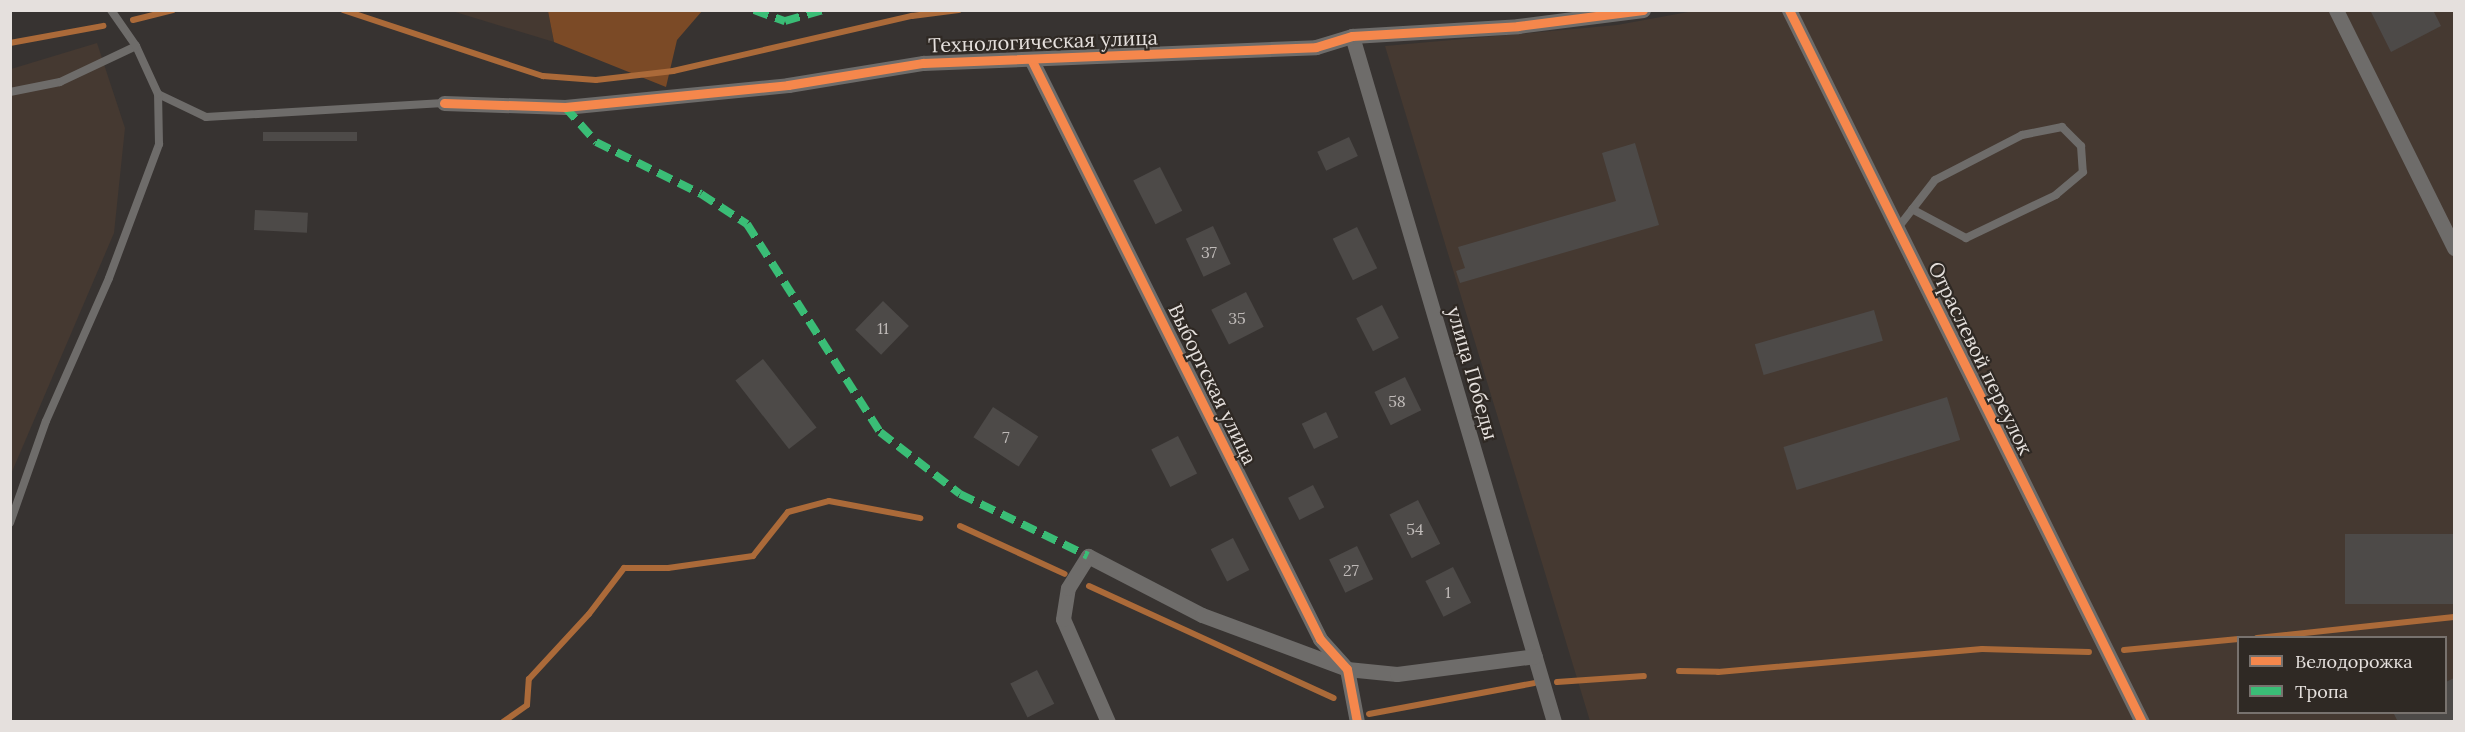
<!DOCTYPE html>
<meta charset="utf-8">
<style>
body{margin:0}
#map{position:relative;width:2465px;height:732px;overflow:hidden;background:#373331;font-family:Lora,serif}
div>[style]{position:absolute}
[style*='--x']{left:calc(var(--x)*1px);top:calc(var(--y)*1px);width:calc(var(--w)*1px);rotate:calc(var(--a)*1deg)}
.built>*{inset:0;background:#453931}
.green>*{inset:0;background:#7b4a26}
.stream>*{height:6px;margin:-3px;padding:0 3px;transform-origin:3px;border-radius:3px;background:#ab6a39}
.building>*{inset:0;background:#4d4a48;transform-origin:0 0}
.service>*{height:8px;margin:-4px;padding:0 4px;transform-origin:4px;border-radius:4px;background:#6e6c6a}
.minor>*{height:15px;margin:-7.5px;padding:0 7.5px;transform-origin:7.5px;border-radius:7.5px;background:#6e6c6a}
.quiet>*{height:8px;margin-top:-4px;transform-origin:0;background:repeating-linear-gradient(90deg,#3abd76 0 15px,transparent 0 23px)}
.cycleway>*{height:9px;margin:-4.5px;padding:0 4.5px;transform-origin:4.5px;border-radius:4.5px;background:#f5874c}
span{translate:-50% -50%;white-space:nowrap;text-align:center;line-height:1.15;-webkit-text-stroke:4.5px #2f2924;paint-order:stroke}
.number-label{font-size:16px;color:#bfbab8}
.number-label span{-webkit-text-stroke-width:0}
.street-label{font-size:20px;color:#e5e0dd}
.frame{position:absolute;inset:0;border:12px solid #e5e0dd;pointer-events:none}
.legend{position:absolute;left:2237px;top:636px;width:210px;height:78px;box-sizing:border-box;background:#2f2924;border:2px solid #78726e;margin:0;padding:8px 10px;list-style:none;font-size:18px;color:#e5e0dd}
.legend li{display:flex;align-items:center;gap:12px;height:30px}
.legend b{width:30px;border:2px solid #78726e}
</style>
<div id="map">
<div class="built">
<i style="clip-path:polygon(evenodd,1699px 10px,2454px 11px,2454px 721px,1590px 721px,1385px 46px,1617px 25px,1699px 10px,2238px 638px,2446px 638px,2446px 712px,2238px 712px,2238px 638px)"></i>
<i style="clip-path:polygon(452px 11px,548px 11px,554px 42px)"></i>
<i style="clip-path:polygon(97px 43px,125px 128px,114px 233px,11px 474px,11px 69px)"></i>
</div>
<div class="green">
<i style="clip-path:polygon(548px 11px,548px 10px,702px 11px,677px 40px,666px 87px,554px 42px)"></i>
</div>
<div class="stream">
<i style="--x:343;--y:10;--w:211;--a:18.3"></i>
<i style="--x:543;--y:76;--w:53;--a:4.3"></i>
<i style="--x:596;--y:80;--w:78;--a:-6.7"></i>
<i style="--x:673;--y:71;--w:245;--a:-13"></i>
<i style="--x:912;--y:16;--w:47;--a:-7.3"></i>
<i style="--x:133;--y:20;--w:41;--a:-14"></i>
<i style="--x:10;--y:43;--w:95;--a:-10.4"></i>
<i style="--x:960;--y:526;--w:115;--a:24.6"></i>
<i style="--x:1089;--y:586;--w:269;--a:24.6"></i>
<i style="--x:2257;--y:638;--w:198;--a:-6.1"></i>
<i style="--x:2124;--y:650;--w:115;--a:-5.5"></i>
<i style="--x:1679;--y:671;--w:39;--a:1"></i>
<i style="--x:1718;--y:672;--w:265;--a:-5"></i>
<i style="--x:1982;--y:649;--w:107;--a:1.6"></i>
<i style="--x:1557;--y:682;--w:87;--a:-3.9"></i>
<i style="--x:1369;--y:714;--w:168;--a:-10.6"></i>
<i style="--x:503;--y:722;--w:29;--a:-35"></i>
<i style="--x:527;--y:705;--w:26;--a:-86"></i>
<i style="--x:529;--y:679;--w:88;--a:-47.3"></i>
<i style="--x:589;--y:614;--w:58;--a:-52.7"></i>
<i style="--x:624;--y:568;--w:44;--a:0"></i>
<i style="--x:668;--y:568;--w:86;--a:-8"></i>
<i style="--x:753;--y:556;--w:56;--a:-51.5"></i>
<i style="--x:788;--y:512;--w:42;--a:-15"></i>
<i style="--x:829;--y:501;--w:93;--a:10.6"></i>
</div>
<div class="building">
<i style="clip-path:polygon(2370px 10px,2433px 10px,2441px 26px,2391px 52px)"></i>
<i style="left:357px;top:132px;width:9px;height:94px;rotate:90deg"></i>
<i style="left:1349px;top:137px;width:21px;height:35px;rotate:65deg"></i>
<i style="clip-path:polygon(1635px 143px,1659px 225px,1460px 283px,1456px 271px,1465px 268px,1458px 247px,1616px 201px,1602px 153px)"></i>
<i style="left:1160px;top:167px;width:49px;height:30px;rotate:63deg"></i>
<i style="left:255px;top:210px;width:53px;height:20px;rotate:3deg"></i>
<i style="left:1213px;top:226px;width:42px;height:30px;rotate:65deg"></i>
<i style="left:1357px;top:227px;width:46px;height:27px;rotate:64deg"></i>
<i style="left:1246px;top:292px;width:39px;height:39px;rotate:63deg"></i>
<i style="left:883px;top:301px;width:36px;height:40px;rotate:44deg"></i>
<i style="left:1382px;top:305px;width:37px;height:29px;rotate:63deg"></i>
<i style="left:1874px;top:310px;width:32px;height:124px;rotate:74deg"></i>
<i style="left:763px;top:359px;width:87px;height:35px;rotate:52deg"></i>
<i style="left:1405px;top:377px;width:37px;height:34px;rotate:64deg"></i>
<i style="left:1947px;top:397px;width:45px;height:171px;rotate:73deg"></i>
<i style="left:993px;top:407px;width:54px;height:36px;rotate:33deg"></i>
<i style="left:1326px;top:412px;width:28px;height:27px;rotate:64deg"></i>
<i style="left:1178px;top:436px;width:42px;height:30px;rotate:63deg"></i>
<i style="left:1313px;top:485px;width:25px;height:28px;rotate:63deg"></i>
<i style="left:1418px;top:500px;width:49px;height:32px;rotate:63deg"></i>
<i style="left:2454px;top:534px;width:70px;height:109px;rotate:90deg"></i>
<i style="left:1233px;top:538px;width:36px;height:25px;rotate:63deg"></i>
<i style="left:1357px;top:546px;width:37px;height:31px;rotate:64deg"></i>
<i style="left:1453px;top:567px;width:40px;height:31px;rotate:63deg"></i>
<i style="left:1037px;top:670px;width:38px;height:30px;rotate:63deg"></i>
<i style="clip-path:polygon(2454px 678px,2454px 722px,2398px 722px,2393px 712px,2446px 712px,2446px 682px)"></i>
</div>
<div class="service">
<i style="--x:10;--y:92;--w:51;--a:-11.3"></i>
<i style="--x:60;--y:82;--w:84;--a:-25.3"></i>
<i style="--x:158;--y:94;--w:53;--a:25.6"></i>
<i style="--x:206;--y:117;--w:238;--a:-3.4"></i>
<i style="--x:1897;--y:229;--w:62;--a:-52.2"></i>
<i style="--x:1935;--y:180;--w:98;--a:-27.3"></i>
<i style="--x:2022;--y:135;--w:41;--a:-11.3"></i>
<i style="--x:2062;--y:127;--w:27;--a:45"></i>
<i style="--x:2081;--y:146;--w:26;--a:86"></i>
<i style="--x:2083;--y:172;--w:35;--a:140"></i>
<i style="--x:2056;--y:195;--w:100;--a:154.5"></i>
<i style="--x:1966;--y:238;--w:61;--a:-151.8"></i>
<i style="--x:10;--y:523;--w:108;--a:-70.6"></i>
<i style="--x:46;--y:421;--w:156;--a:-66.2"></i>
<i style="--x:109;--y:278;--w:143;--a:-69.5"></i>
<i style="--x:159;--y:144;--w:50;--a:-91.1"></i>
<i style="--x:158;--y:94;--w:53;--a:-114.6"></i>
<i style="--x:136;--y:46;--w:44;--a:-124.8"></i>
</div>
<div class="minor">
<i style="--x:1789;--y:10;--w:795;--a:63.63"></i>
<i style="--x:2336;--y:10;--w:266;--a:63.6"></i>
<i style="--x:1352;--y:36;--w:715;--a:73.59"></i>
<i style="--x:1032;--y:61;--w:646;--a:63.51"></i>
<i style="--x:1320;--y:639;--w:40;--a:48"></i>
<i style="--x:1347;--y:669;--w:54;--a:79.3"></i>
<i style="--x:444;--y:103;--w:121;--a:1.9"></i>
<i style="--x:565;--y:107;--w:224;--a:-5.6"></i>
<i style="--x:788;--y:85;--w:137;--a:-9.3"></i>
<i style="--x:923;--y:63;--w:393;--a:-2.3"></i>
<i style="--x:1316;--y:47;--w:38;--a:-17"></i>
<i style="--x:1352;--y:36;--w:166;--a:-3.4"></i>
<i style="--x:1518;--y:26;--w:126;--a:-7.3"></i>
<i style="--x:1108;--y:722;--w:112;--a:-113.6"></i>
<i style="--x:1063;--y:619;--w:31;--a:-81"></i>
<i style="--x:1068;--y:588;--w:38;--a:-58"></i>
<i style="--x:1088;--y:556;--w:128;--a:27.4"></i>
<i style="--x:1202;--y:615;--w:155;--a:20.4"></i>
<i style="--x:1347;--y:669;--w:50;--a:5.7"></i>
<i style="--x:1397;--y:674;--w:139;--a:-7.4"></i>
</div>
<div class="quiet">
<i style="--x:754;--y:10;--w:33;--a:20"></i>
<i style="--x:785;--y:21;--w:40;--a:-16"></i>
<i style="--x:565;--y:107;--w:47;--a:48.5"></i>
<i style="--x:596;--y:142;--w:117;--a:26.3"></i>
<i style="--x:701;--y:194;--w:55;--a:33.1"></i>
<i style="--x:747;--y:224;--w:247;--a:57.4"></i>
<i style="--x:880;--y:432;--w:101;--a:37.8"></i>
<i style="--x:960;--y:494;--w:142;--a:25.8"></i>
</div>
<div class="cycleway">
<i style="--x:1789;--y:10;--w:795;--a:63.63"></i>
<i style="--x:1032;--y:61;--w:646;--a:63.51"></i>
<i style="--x:1320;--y:639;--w:40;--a:48"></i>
<i style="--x:1347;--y:669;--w:54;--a:79.3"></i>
<i style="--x:444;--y:103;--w:121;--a:1.9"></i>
<i style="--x:565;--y:107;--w:224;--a:-5.6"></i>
<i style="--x:788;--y:85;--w:137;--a:-9.3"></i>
<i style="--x:923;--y:63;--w:393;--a:-2.3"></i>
<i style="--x:1316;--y:47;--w:38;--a:-17"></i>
<i style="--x:1352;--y:36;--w:166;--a:-3.4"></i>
<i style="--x:1518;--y:26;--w:126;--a:-7.3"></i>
</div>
<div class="number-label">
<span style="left:1209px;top:252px">37</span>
<span style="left:1237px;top:318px">35</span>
<span style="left:883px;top:328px">11</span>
<span style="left:1397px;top:401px">58</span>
<span style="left:1006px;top:437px">7</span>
<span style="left:1415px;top:529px">54</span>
<span style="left:1351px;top:570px">27</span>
<span style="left:1448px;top:592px">1</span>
</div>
<div class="street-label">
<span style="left:1043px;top:41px;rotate:-2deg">Технологическая улица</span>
<span style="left:1981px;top:358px;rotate:64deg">Отраслевой переулок</span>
<span style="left:1473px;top:373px;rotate:74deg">улица Победы</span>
<span style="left:1213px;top:384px;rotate:64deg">Выборгская улица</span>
</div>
<div class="frame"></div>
<ul class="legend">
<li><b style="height:8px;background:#f5874c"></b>Велодорожка</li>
<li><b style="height:8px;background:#3abd76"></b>Тропа</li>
</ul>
</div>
